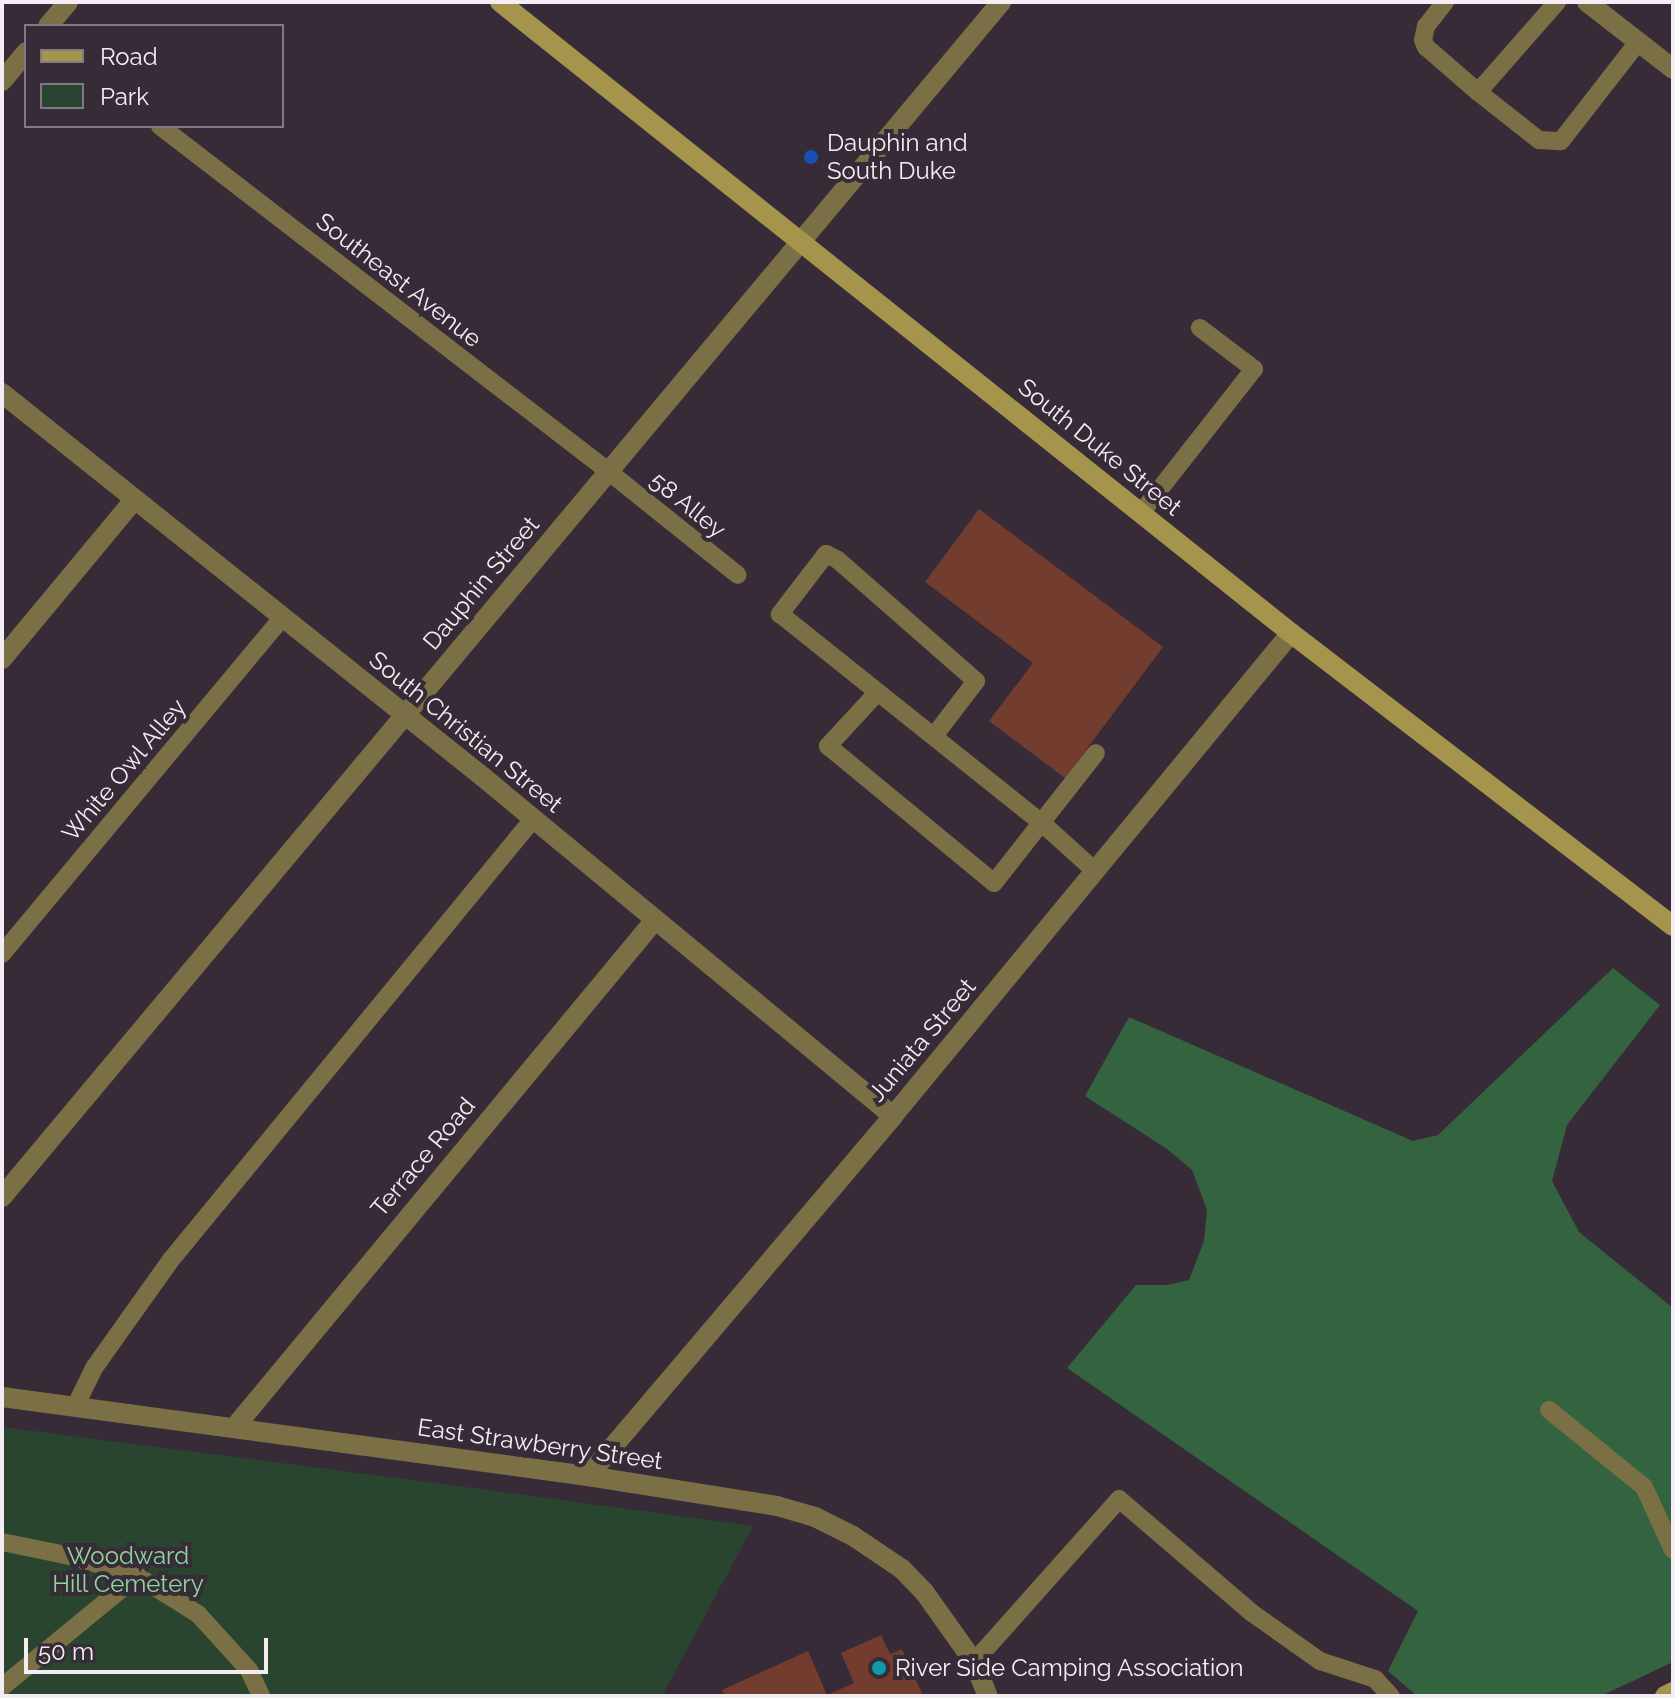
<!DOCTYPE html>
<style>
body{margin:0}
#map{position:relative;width:1675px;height:1698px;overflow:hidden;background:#372b38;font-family:Raleway,sans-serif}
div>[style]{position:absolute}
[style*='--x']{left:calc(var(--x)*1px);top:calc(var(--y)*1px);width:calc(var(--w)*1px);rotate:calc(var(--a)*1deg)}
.green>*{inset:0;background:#29452f}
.forest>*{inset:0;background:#33633f}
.building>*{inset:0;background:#723d2e}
.service>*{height:18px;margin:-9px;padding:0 9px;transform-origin:9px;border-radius:9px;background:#7b7045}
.minor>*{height:20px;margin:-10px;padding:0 10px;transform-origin:10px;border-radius:10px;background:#7b7045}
.secondary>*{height:20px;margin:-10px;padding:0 10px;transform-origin:10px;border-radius:10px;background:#a5944c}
.dots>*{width:22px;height:22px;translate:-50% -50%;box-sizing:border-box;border:4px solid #372b38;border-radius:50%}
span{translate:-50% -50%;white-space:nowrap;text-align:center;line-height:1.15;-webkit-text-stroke:8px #372b38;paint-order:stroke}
.poi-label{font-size:24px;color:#f5edf6}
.left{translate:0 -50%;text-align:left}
.street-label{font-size:24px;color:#f5edf6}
.park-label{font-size:24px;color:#8dd79e}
.frame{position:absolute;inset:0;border:4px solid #f5edf6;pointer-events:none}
.legend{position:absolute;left:24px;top:24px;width:260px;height:104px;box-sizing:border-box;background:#372b38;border:2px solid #837984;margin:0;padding:10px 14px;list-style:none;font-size:24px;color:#f5edf6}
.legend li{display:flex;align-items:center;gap:16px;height:40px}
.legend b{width:40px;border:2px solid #837984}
.scale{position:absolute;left:24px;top:1638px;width:244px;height:36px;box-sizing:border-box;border:4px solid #f5edf6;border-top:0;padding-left:10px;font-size:24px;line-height:28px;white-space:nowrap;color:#f5edf6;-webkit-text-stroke:6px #372b38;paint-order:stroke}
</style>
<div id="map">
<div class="green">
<i style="clip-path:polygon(2px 1427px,406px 1479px,753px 1526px,662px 1696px,2px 1696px)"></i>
</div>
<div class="forest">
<i style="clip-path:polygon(1613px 968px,1660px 1005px,1567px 1125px,1552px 1181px,1579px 1232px,1673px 1308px,1673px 1662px,1601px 1696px,1417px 1696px,1388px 1671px,1418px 1611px,1067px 1368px,1136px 1285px,1167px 1285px,1189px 1280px,1204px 1241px,1207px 1210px,1192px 1170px,1167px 1149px,1085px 1096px,1129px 1017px,1413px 1141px,1438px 1135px)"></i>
</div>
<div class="building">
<i style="clip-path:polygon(979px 509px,1163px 647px,1065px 778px,989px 721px,1033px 663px,925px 582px)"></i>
<i style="clip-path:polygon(881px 1635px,890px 1654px,902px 1649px,923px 1696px,725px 1696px,722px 1690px,808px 1651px,827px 1695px,854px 1683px,841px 1653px)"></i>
</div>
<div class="service">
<i style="--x:1445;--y:2;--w:31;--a:128"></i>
<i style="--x:1426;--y:26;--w:14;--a:102"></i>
<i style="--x:1423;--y:40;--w:8;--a:67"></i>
<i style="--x:1426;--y:47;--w:69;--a:40.9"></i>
<i style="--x:1478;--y:92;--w:120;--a:-48.7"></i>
<i style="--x:1478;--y:92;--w:78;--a:38.2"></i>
<i style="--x:1539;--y:140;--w:22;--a:3"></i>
<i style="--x:1561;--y:141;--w:125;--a:-52.1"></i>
<i style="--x:160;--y:126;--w:565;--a:37.6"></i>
<i style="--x:608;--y:471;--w:166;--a:38.7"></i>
<i style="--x:1141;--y:513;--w:183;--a:-51.9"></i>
<i style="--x:1254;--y:369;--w:68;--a:-142.8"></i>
<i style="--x:876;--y:694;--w:71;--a:132.7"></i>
<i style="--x:828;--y:746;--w:215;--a:39.5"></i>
<i style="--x:994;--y:883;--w:165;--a:-51.9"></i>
<i style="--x:934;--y:736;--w:69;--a:-52.6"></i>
<i style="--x:976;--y:681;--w:184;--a:-138.8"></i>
<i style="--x:838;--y:560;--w:13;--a:-153"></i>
<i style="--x:826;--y:554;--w:76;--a:127.5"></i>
<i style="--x:780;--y:614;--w:337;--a:38.6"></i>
<i style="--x:1043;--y:824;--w:70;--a:42.1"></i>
<i style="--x:2;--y:954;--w:439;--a:-50.2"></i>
<i style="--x:75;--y:1407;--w:43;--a:-64"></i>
<i style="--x:94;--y:1368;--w:131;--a:-54.6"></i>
<i style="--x:170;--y:1261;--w:572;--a:-50.6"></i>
<i style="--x:1549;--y:1410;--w:122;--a:39"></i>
<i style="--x:1644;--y:1487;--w:69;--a:65.3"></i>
<i style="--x:2;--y:1542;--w:69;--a:11.6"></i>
<i style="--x:70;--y:1556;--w:70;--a:16.6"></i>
<i style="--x:137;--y:1576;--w:72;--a:31.9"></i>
<i style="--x:198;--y:1614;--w:76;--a:47.7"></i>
<i style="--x:249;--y:1670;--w:29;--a:65"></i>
<i style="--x:974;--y:1662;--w:218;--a:-48.3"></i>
<i style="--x:1119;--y:1499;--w:175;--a:40.6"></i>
<i style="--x:1252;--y:1613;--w:83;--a:35.2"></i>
<i style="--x:1320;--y:1661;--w:58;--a:18.1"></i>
<i style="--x:1375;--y:1679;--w:23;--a:47"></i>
<i style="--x:2;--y:1687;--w:175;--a:-39.4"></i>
</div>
<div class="minor">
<i style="--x:1587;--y:2;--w:109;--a:37.9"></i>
<i style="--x:48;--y:26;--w:31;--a:-50"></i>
<i style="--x:2;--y:81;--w:38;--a:-50"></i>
<i style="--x:2;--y:393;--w:615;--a:38.6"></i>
<i style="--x:483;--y:777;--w:532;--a:39.58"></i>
<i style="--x:2;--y:659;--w:207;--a:-50.3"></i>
<i style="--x:2;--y:1197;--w:1558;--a:-50.1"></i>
<i style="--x:2;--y:1397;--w:591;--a:7.68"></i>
<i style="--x:588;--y:1476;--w:191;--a:9"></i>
<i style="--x:777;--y:1506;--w:40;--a:16"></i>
<i style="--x:815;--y:1517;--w:42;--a:26.6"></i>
<i style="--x:853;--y:1536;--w:59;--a:34"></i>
<i style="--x:902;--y:1569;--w:33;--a:46"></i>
<i style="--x:925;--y:1593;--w:85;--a:54.6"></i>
<i style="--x:974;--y:1662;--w:37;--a:68"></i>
<i style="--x:234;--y:1428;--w:658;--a:-50.36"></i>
<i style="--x:588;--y:1476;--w:472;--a:-49.7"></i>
<i style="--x:893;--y:1116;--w:626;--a:-50.51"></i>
</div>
<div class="secondary">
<i style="--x:500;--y:2;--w:1012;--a:38.58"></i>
<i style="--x:1291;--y:633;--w:481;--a:37.5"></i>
<i style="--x:1665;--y:1696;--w:9;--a:-27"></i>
</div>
<div class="dots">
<i style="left:811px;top:157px;background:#1a4fb4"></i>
<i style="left:879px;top:1668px;background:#0f9aa8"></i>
</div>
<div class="poi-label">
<span class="left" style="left:827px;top:157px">Dauphin and<br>South Duke</span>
<span class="left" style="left:895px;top:1668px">River Side Camping Association</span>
</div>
<div class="street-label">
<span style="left:399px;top:280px;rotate:38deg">Southeast Avenue</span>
<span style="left:1100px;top:447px;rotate:39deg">South Duke Street</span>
<span style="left:688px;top:505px;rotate:39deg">58 Alley</span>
<span style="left:481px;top:583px;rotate:-50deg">Dauphin Street</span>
<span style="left:466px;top:732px;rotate:39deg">South Christian Street</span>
<span style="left:124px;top:770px;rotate:-50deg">White Owl Alley</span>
<span style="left:922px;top:1040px;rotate:-50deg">Juniata Street</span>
<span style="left:423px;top:1157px;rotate:-50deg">Terrace Road</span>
<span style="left:540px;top:1444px;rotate:8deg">East Strawberry Street</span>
</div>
<div class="park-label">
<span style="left:128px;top:1570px">Woodward<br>Hill Cemetery</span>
</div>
<div class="frame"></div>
<ul class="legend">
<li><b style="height:10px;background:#a5944c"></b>Road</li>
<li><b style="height:22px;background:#29452f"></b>Park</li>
</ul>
<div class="scale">50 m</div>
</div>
